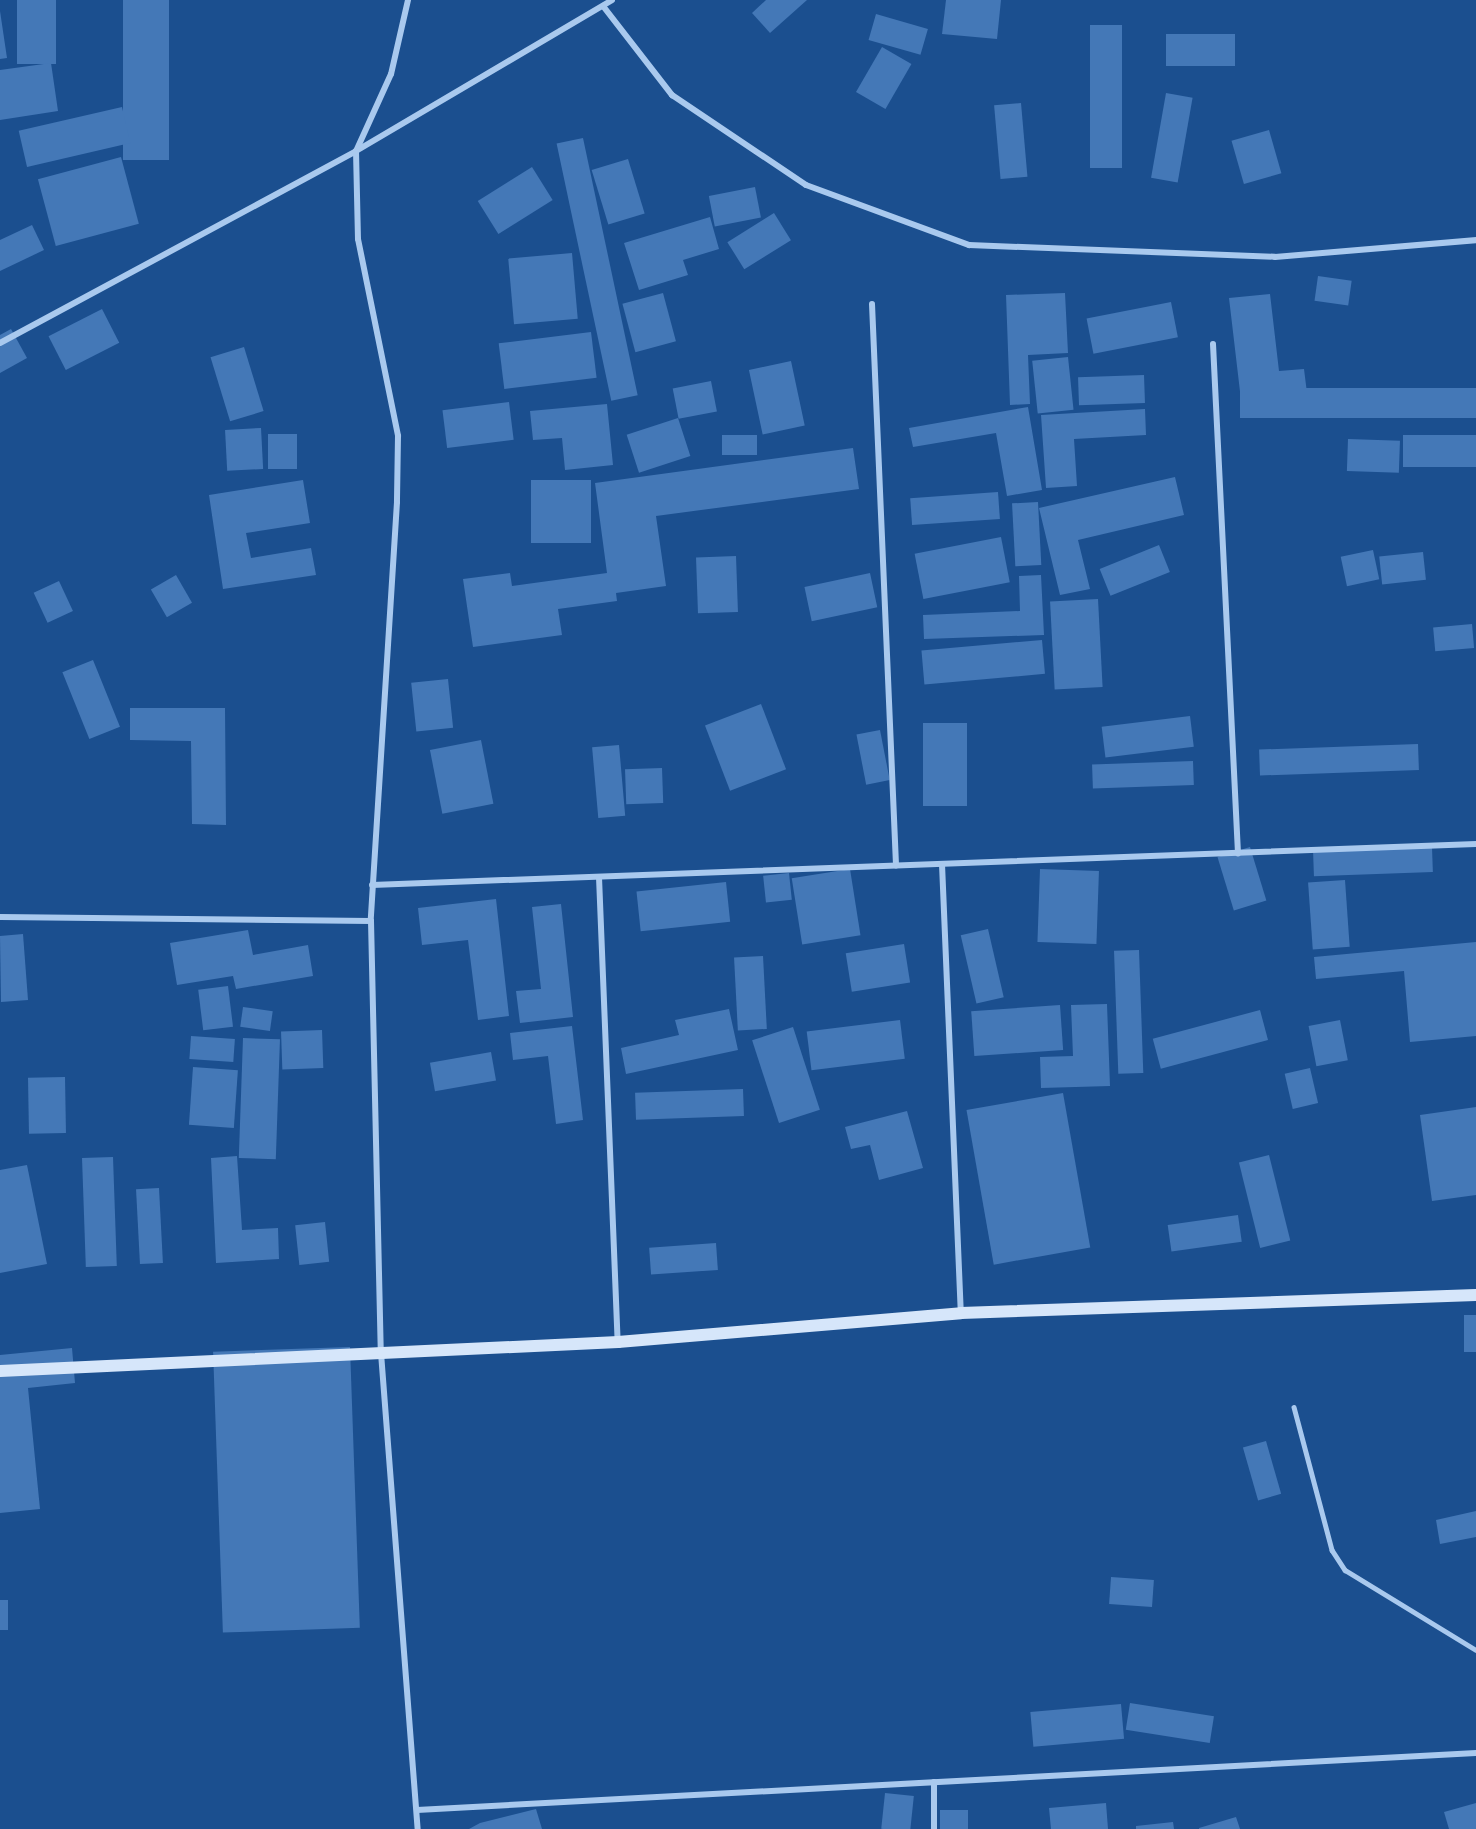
<!DOCTYPE html>
<style>
body{margin:0}
#map{position:relative;width:1476px;height:1829px;overflow:hidden;background:#1b4f8f;font-family:Arial,sans-serif}
div>[style]{position:absolute}
[style*='--x']{left:calc(var(--x)*1px);top:calc(var(--y)*1px);width:calc(var(--w)*1px);rotate:calc(var(--a)*1deg)}
.building>*{inset:0;background:#4478b7;transform-origin:0 0}
.lane>*{height:4.5px;margin:-2.25px;padding:0 2.25px;transform-origin:2.25px;border-radius:2.25px;background:#a9c9ee}
.street>*{height:6px;margin:-3px;padding:0 3px;transform-origin:3px;border-radius:3px;background:#a9c9ee}
.secondary>*{height:12px;margin:-6px;padding:0 6px;transform-origin:6px;border-radius:6px;background:#d6e6fa}
span{translate:-50% -50%;white-space:nowrap;text-align:center;line-height:1.15;-webkit-text-stroke:4.5px #1b4f8f;paint-order:stroke}
</style>
<div id="map">
<div class="building">
<i style="left:17px;top:0;width:39px;height:64px"></i>
<i style="left:123px;top:0;width:46px;height:160px"></i>
<i style="clip-path:polygon(766px 0,807px 0,770px 33px,752px 13px)"></i>
<i style="clip-path:polygon(946px 0,1001px 0,997px 39px,942px 34px)"></i>
<i style="clip-path:polygon(0 11px,7px 58px,0 59px)"></i>
<i style="left:876px;top:14px;width:54px;height:27px;rotate:16deg"></i>
<i style="left:1090px;top:25px;width:32px;height:143px"></i>
<i style="left:1235px;top:34px;width:32px;height:69px;rotate:90deg"></i>
<i style="left:882px;top:47px;width:34px;height:52px;rotate:30deg"></i>
<i style="clip-path:polygon(51px 63px,58px 111px,0 120px,0 70px)"></i>
<i style="left:1166px;top:93px;width:27px;height:86px;rotate:10deg"></i>
<i style="left:1021px;top:103px;width:74px;height:27px;rotate:85deg"></i>
<i style="left:122px;top:107px;width:37px;height:106px;rotate:77deg"></i>
<i style="left:1269px;top:130px;width:45px;height:39px;rotate:74deg"></i>
<i style="left:583px;top:138px;width:263px;height:27px;rotate:78deg"></i>
<i style="left:121px;top:157px;width:69px;height:86px;rotate:75deg"></i>
<i style="left:628px;top:159px;width:57px;height:38px;rotate:73deg"></i>
<i style="left:532px;top:167px;width:39px;height:64px;rotate:58deg"></i>
<i style="left:755px;top:187px;width:31px;height:47px;rotate:79deg"></i>
<i style="left:774px;top:213px;width:32px;height:55px;rotate:58deg"></i>
<i style="clip-path:polygon(710px 217px,719px 249px,683px 260px,688px 275px,639px 290px,624px 243px)"></i>
<i style="clip-path:polygon(32px 225px,44px 250px,0 271px,0 240px)"></i>
<i style="left:572px;top:253px;width:66px;height:64px;rotate:85deg"></i>
<i style="left:1318px;top:276px;width:34px;height:25px;rotate:8deg"></i>
<i style="left:663px;top:293px;width:50px;height:42px;rotate:75deg"></i>
<i style="clip-path:polygon(1065px 293px,1068px 353px,1028px 355px,1030px 404px,1010px 405px,1006px 295px)"></i>
<i style="clip-path:polygon(1270px 294px,1279px 371px,1304px 369px,1307px 393px,1241px 400px,1229px 298px)"></i>
<i style="left:1171px;top:302px;width:36px;height:86px;rotate:79deg"></i>
<i style="left:102px;top:309px;width:38px;height:60px;rotate:63deg"></i>
<i style="clip-path:polygon(11px 329px,27px 358px,0 373px,0 335px)"></i>
<i style="left:591px;top:332px;width:46px;height:93px;rotate:83deg"></i>
<i style="left:244px;top:347px;width:67px;height:35px;rotate:73deg"></i>
<i style="left:1068px;top:357px;width:53px;height:36px;rotate:84deg"></i>
<i style="left:791px;top:361px;width:66px;height:43px;rotate:78deg"></i>
<i style="left:1144px;top:375px;width:28px;height:66px;rotate:88deg"></i>
<i style="left:711px;top:381px;width:31px;height:39px;rotate:79deg"></i>
<i style="left:1476px;top:388px;width:30px;height:236px;rotate:90deg"></i>
<i style="left:509px;top:402px;width:38px;height:67px;rotate:83deg"></i>
<i style="clip-path:polygon(607px 404px,613px 465px,565px 470px,562px 438px,533px 440px,530px 411px)"></i>
<i style="clip-path:polygon(1028px 407px,1042px 490px,1007px 496px,996px 433px,913px 447px,909px 428px)"></i>
<i style="clip-path:polygon(1145px 409px,1146px 435px,1074px 439px,1077px 486px,1046px 488px,1041px 415px)"></i>
<i style="left:678px;top:418px;width:40px;height:54px;rotate:72deg"></i>
<i style="left:261px;top:428px;width:41px;height:36px;rotate:87deg"></i>
<i style="left:268px;top:434px;width:29px;height:35px"></i>
<i style="left:722px;top:435px;width:35px;height:20px"></i>
<i style="left:1476px;top:435px;width:32px;height:73px;rotate:90deg"></i>
<i style="left:1348px;top:439px;width:52px;height:32px;rotate:2deg"></i>
<i style="clip-path:polygon(853px 448px,859px 489px,656px 516px,666px 586px,616px 593px,617px 601px,558px 609px,562px 635px,473px 647px,463px 579px,510px 573px,512px 586px,607px 573px,595px 483px)"></i>
<i style="clip-path:polygon(1175px 477px,1184px 515px,1078px 540px,1090px 589px,1060px 595px,1039px 508px)"></i>
<i style="clip-path:polygon(303px 480px,310px 523px,246px 533px,251px 558px,311px 548px,316px 575px,223px 589px,209px 495px)"></i>
<i style="left:531px;top:480px;width:60px;height:63px"></i>
<i style="left:998px;top:492px;width:27px;height:88px;rotate:86deg"></i>
<i style="left:1038px;top:502px;width:63px;height:26px;rotate:87deg"></i>
<i style="left:1001px;top:537px;width:46px;height:88px;rotate:79deg"></i>
<i style="left:1159px;top:545px;width:29px;height:64px;rotate:68deg"></i>
<i style="left:1373px;top:550px;width:30px;height:33px;rotate:78deg"></i>
<i style="left:1423px;top:552px;width:28px;height:44px;rotate:84deg"></i>
<i style="left:736px;top:556px;width:56px;height:40px;rotate:88deg"></i>
<i style="left:870px;top:573px;width:35px;height:67px;rotate:78deg"></i>
<i style="left:176px;top:575px;width:32px;height:29px;rotate:60deg"></i>
<i style="clip-path:polygon(1041px 575px,1044px 635px,924px 639px,923px 615px,1020px 611px,1019px 576px)"></i>
<i style="left:59px;top:581px;width:33px;height:28px;rotate:65deg"></i>
<i style="left:1098px;top:599px;width:88px;height:48px;rotate:87deg"></i>
<i style="left:1472px;top:624px;width:24px;height:39px;rotate:85deg"></i>
<i style="left:1042px;top:640px;width:34px;height:121px;rotate:85deg"></i>
<i style="left:93px;top:660px;width:72px;height:33px;rotate:68deg"></i>
<i style="left:448px;top:679px;width:49px;height:37px;rotate:84deg"></i>
<i style="left:761px;top:704px;width:70px;height:60px;rotate:69deg"></i>
<i style="clip-path:polygon(130px 708px,225px 708px,226px 825px,192px 824px,191px 741px,130px 740px)"></i>
<i style="left:1190px;top:716px;width:31px;height:89px;rotate:83deg"></i>
<i style="left:923px;top:723px;width:44px;height:83px"></i>
<i style="left:880px;top:730px;width:51px;height:24px;rotate:79deg"></i>
<i style="left:481px;top:740px;width:65px;height:52px;rotate:79deg"></i>
<i style="left:1418px;top:744px;width:26px;height:159px;rotate:88deg"></i>
<i style="left:619px;top:745px;width:71px;height:27px;rotate:85deg"></i>
<i style="left:1193px;top:761px;width:24px;height:101px;rotate:88deg"></i>
<i style="left:662px;top:768px;width:35px;height:37px;rotate:88deg"></i>
<i style="left:1250px;top:847px;width:56px;height:34px;rotate:73deg"></i>
<i style="left:1432px;top:847px;width:25px;height:119px;rotate:88deg"></i>
<i style="left:850px;top:869px;width:67px;height:59px;rotate:81deg"></i>
<i style="left:1040px;top:869px;width:59px;height:73px;rotate:2deg"></i>
<i style="left:789px;top:873px;width:27px;height:26px;rotate:84deg"></i>
<i style="left:1345px;top:880px;width:67px;height:37px;rotate:86deg"></i>
<i style="left:726px;top:882px;width:40px;height:90px;rotate:84deg"></i>
<i style="clip-path:polygon(496px 899px,509px 1016px,478px 1020px,468px 940px,422px 945px,418px 908px)"></i>
<i style="clip-path:polygon(561px 904px,573px 1017px,520px 1023px,516px 991px,541px 989px,532px 907px)"></i>
<i style="left:988px;top:929px;width:70px;height:28px;rotate:77deg"></i>
<i style="clip-path:polygon(248px 930px,253px 955px,308px 945px,313px 976px,236px 989px,233px 976px,177px 985px,170px 943px)"></i>
<i style="clip-path:polygon(23px 934px,28px 1000px,1px 1002px,0 936px)"></i>
<i style="clip-path:polygon(1476px 942px,1476px 1036px,1410px 1042px,1404px 971px,1316px 979px,1314px 957px)"></i>
<i style="left:904px;top:944px;width:39px;height:59px;rotate:81deg"></i>
<i style="left:1139px;top:950px;width:123px;height:25px;rotate:88deg"></i>
<i style="left:763px;top:956px;width:73px;height:29px;rotate:87deg"></i>
<i style="left:228px;top:986px;width:41px;height:30px;rotate:83deg"></i>
<i style="clip-path:polygon(1107px 1004px,1110px 1086px,1041px 1088px,1040px 1057px,1073px 1056px,1071px 1005px)"></i>
<i style="left:1060px;top:1005px;width:45px;height:89px;rotate:86deg"></i>
<i style="left:243px;top:1007px;width:30px;height:20px;rotate:8deg"></i>
<i style="clip-path:polygon(729px 1009px,738px 1050px,626px 1074px,621px 1048px,679px 1035px,675px 1020px)"></i>
<i style="left:1260px;top:1010px;width:31px;height:111px;rotate:75deg"></i>
<i style="left:900px;top:1020px;width:39px;height:94px;rotate:83deg"></i>
<i style="left:1340px;top:1020px;width:41px;height:32px;rotate:79deg"></i>
<i style="clip-path:polygon(572px 1026px,583px 1120px,556px 1124px,548px 1056px,513px 1060px,510px 1033px)"></i>
<i style="left:793px;top:1027px;width:87px;height:43px;rotate:72deg"></i>
<i style="left:322px;top:1030px;width:38px;height:41px;rotate:88deg"></i>
<i style="left:191px;top:1036px;width:44px;height:23px;rotate:4deg"></i>
<i style="left:243px;top:1038px;width:37px;height:120px;rotate:2deg"></i>
<i style="left:491px;top:1052px;width:29px;height:62px;rotate:80deg"></i>
<i style="left:193px;top:1067px;width:45px;height:58px;rotate:4deg"></i>
<i style="left:1310px;top:1068px;width:36px;height:26px;rotate:77deg"></i>
<i style="left:65px;top:1077px;width:56px;height:37px;rotate:89deg"></i>
<i style="left:743px;top:1089px;width:27px;height:108px;rotate:88deg"></i>
<i style="left:1063px;top:1093px;width:157px;height:98px;rotate:80deg"></i>
<i style="clip-path:polygon(1476px 1107px,1476px 1195px,1432px 1201px,1420px 1115px)"></i>
<i style="clip-path:polygon(907px 1111px,923px 1168px,879px 1180px,870px 1145px,851px 1149px,845px 1127px)"></i>
<i style="left:1269px;top:1155px;width:88px;height:31px;rotate:76deg"></i>
<i style="clip-path:polygon(237px 1156px,242px 1230px,278px 1228px,279px 1259px,216px 1263px,211px 1158px)"></i>
<i style="left:113px;top:1157px;width:109px;height:31px;rotate:88deg"></i>
<i style="clip-path:polygon(27px 1165px,47px 1264px,0 1273px,0 1170px)"></i>
<i style="left:159px;top:1188px;width:75px;height:23px;rotate:87deg"></i>
<i style="left:1238px;top:1215px;width:27px;height:71px;rotate:82deg"></i>
<i style="left:325px;top:1222px;width:40px;height:30px;rotate:84deg"></i>
<i style="left:716px;top:1243px;width:27px;height:67px;rotate:86deg"></i>
<i style="left:1464px;top:1315px;width:12px;height:37px"></i>
<i style="left:350px;top:1347px;width:281px;height:137px;rotate:88deg"></i>
<i style="clip-path:polygon(72px 1348px,75px 1383px,28px 1388px,40px 1509px,0 1513px,0 1355px)"></i>
<i style="left:1266px;top:1441px;width:55px;height:24px;rotate:74deg"></i>
<i style="clip-path:polygon(1476px 1511px,1476px 1537px,1440px 1544px,1436px 1520px)"></i>
<i style="left:1111px;top:1577px;width:43px;height:27px;rotate:4deg"></i>
<i style="left:0;top:1600px;width:8px;height:30px"></i>
<i style="left:1130px;top:1703px;width:85px;height:27px;rotate:9deg"></i>
<i style="left:1121px;top:1704px;width:35px;height:91px;rotate:85deg"></i>
<i style="left:885px;top:1793px;width:29px;height:36px;rotate:6deg"></i>
<i style="clip-path:polygon(1106px 1803px,1108px 1829px,1051px 1829px,1049px 1808px)"></i>
<i style="clip-path:polygon(1476px 1803px,1476px 1829px,1449px 1829px,1444px 1812px)"></i>
<i style="clip-path:polygon(536px 1809px,542px 1829px,469px 1829px,480px 1823px)"></i>
<i style="left:940px;top:1810px;width:28px;height:19px"></i>
<i style="clip-path:polygon(1236px 1817px,1240px 1829px,1199px 1829px,1199px 1828px)"></i>
<i style="clip-path:polygon(1173px 1822px,1174px 1829px,1136px 1829px,1136px 1826px)"></i>
</div>
<div class="lane">
<i style="--x:1294;--y:1407;--w:148;--a:75.1"></i>
<i style="--x:1332;--y:1550;--w:24;--a:57"></i>
<i style="--x:1345;--y:1570;--w:153;--a:31.4"></i>
</div>
<div class="street">
<i style="--x:408;--y:0;--w:76;--a:102.9"></i>
<i style="--x:391;--y:74;--w:85;--a:114.4"></i>
<i style="--x:356;--y:151;--w:88;--a:88.7"></i>
<i style="--x:358;--y:239;--w:201;--a:78.5"></i>
<i style="--x:398;--y:436;--w:66;--a:90.9"></i>
<i style="--x:397;--y:502;--w:420;--a:93.6"></i>
<i style="--x:371;--y:921;--w:432;--a:88.7"></i>
<i style="--x:381;--y:1353;--w:477;--a:85.6"></i>
<i style="--x:603;--y:6;--w:113;--a:52.2"></i>
<i style="--x:672;--y:95;--w:161;--a:33.9"></i>
<i style="--x:806;--y:185;--w:174;--a:20.2"></i>
<i style="--x:969;--y:245;--w:306;--a:2.2"></i>
<i style="--x:1275;--y:257;--w:202;--a:-4.8"></i>
<i style="--x:872;--y:304;--w:562;--a:87.55"></i>
<i style="--x:0;--y:343;--w:404;--a:-28.3"></i>
<i style="--x:356;--y:151;--w:297;--a:-30.5"></i>
<i style="--x:1213;--y:344;--w:510;--a:87.19"></i>
<i style="--x:942;--y:864;--w:449;--a:87.6"></i>
<i style="--x:599;--y:877;--w:464;--a:87.7"></i>
<i style="--x:372;--y:885;--w:1105;--a:-2.13"></i>
<i style="--x:0;--y:917;--w:371;--a:0.6"></i>
<i style="--x:934;--y:1782;--w:47;--a:90"></i>
<i style="--x:417;--y:1810;--w:1061;--a:-3.08"></i>
</div>
<div class="secondary">
<i style="--x:0;--y:1371;--w:619;--a:-2.69"></i>
<i style="--x:618;--y:1342;--w:344;--a:-4.8"></i>
<i style="--x:961;--y:1313;--w:515;--a:-2"></i>
</div>
</div>
